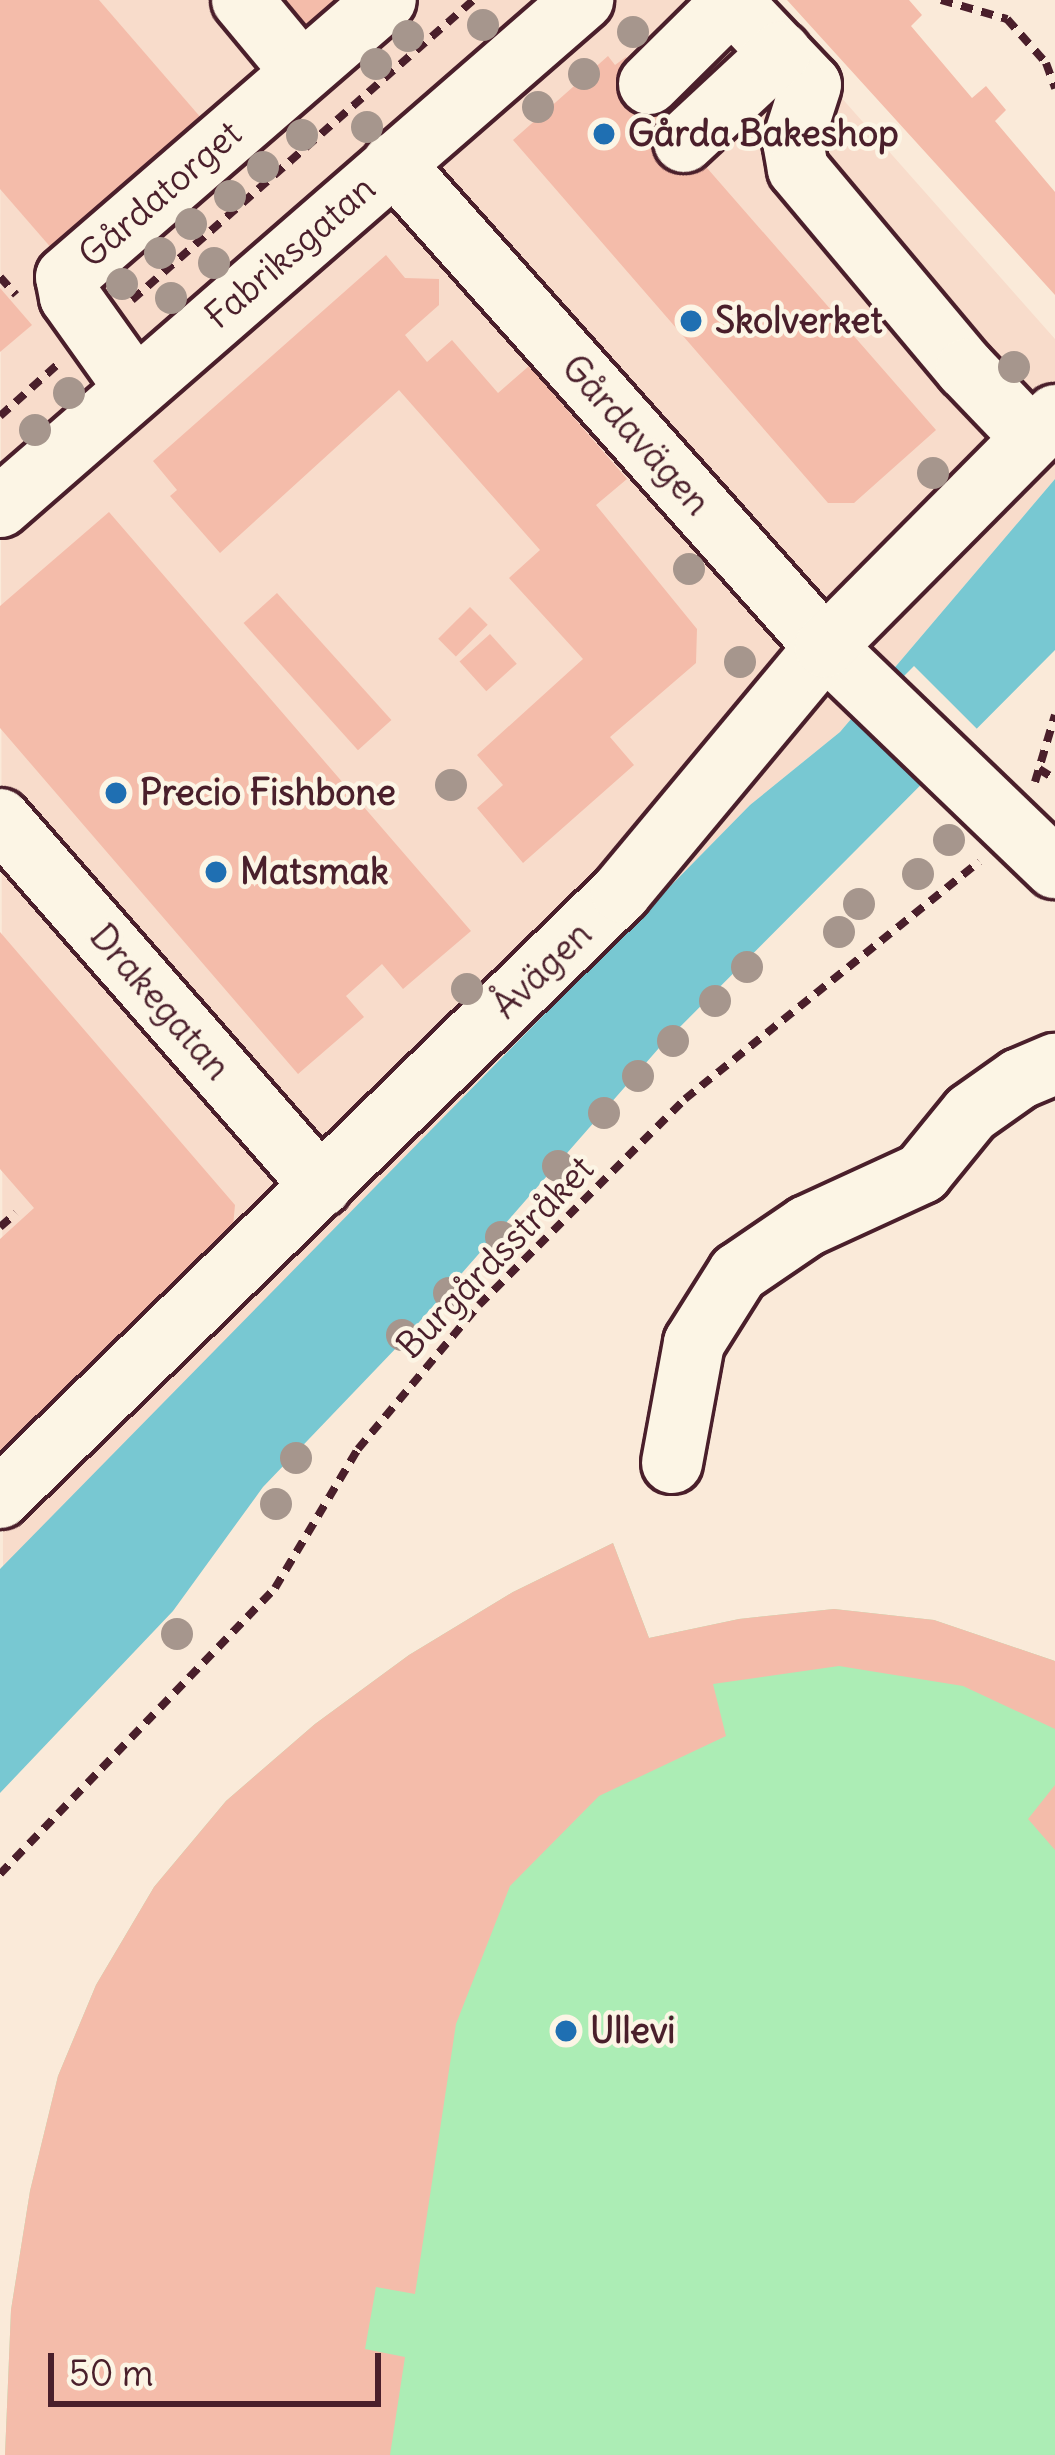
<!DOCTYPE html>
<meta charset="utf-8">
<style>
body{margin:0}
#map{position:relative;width:1055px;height:2455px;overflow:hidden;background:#faead9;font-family:Delius,sans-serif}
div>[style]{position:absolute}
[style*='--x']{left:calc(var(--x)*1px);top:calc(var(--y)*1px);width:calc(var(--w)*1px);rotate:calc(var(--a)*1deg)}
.built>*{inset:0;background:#f8dccb}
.green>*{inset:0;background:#acedb5}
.water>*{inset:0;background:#78c8d2}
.pier>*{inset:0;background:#faead9;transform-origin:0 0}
.building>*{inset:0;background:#f4bcaa;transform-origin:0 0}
.path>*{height:8px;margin-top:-4px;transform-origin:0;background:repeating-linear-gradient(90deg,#4a1f2b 0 12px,transparent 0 21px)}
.roads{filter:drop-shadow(3px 0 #4a1f2b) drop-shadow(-3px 0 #4a1f2b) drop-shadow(0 3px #4a1f2b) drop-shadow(0 -3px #4a1f2b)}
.minor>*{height:60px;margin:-30px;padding:0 30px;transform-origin:30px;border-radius:30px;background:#fcf5e5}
.trees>*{width:32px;height:32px;margin:-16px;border-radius:50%;background:#a6968d}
.dots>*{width:33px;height:33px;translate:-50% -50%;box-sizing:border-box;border:6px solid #fcf5e5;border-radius:50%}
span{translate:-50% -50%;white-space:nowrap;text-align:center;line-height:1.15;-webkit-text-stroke:9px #fcf5e5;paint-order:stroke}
.poi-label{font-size:36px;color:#4a1f2b;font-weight:700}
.left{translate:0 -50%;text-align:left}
.street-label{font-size:36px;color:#4a1f2b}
.scale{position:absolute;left:48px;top:2353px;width:333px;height:54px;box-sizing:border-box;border:6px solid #4a1f2b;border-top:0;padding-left:15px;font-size:36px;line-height:42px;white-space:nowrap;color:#4a1f2b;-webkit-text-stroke:9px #fcf5e5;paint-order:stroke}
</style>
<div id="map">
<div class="built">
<i style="clip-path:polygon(0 0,755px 0,1055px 339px,1055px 479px,840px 732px,750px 805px,3px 1567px)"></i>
</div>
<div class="green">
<i style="clip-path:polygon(613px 1543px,649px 1638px,739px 1619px,834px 1609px,934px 1620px,1055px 1661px,1055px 2455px,5px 2455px,11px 2310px,30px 2191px,58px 2076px,96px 1985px,154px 1887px,226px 1801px,315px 1724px,409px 1655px,513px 1592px)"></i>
</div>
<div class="water">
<i style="clip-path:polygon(1055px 479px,1055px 650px,659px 1048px,399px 1345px,263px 1487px,173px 1611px,0 1793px,0 1569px,750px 805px,840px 732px)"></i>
</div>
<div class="pier">
<i style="left:914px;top:666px;width:97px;height:78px;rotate:45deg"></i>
</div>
<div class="building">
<i style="clip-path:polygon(0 0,99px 0,202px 119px,53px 250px,0 189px)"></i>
<i style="clip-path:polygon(280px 0,339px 0,305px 30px)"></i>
<i style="clip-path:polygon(787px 0,909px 0,922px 15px,911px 26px,972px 98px,986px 86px,1006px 110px,995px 121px,1055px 192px,1055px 295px)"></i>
<i style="clip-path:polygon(608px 56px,615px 65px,626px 57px,680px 122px,673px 129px,936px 430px,854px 503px,828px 503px,513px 140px)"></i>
<i style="clip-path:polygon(386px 255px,405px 278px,439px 279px,439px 305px,405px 335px,427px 362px,452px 340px,498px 393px,529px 366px,627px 479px,596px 505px,697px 629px,696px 663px,610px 737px,634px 765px,523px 863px,477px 808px,503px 785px,477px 755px,583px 659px,509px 578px,540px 550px,399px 390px,220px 553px,170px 496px,177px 490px,153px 461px)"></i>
<i style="clip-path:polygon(0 288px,32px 325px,0 352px)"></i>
<i style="clip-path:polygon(109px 512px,471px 931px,403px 989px,382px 964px,346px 996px,364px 1017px,298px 1074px,0 728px,0 606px)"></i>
<i style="left:277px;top:593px;width:171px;height:45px;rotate:48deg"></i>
<i style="left:470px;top:607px;width:25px;height:45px;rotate:45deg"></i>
<i style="left:490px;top:634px;width:40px;height:41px;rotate:48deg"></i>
<i style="clip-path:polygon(0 932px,235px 1205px,233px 1226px,0 1456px,0 1239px,34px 1208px,0 1169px)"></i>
<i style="clip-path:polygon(613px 1543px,649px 1638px,739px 1619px,834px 1609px,934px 1620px,1055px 1661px,1055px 1729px,963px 1686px,839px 1666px,713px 1684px,726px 1736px,599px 1796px,510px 1886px,456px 2024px,415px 2294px,376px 2287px,365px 2349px,405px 2357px,390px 2455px,5px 2455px,11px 2310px,30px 2191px,58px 2076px,96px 1985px,154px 1887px,226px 1801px,315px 1724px,409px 1655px,513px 1592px)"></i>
<i style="clip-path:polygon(1055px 1785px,1055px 1850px,1028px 1819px)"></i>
</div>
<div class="path">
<i style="--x:941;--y:0;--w:69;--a:16.1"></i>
<i style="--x:1007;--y:19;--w:59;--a:48.4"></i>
<i style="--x:1046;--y:63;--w:27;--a:70"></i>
<i style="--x:0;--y:277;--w:24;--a:48"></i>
<i style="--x:132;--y:300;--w:454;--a:-41.3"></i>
<i style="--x:0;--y:416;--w:76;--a:-41.8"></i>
<i style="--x:1039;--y:769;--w:19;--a:32"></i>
<i style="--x:1035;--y:782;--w:70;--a:-73.4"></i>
<i style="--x:0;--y:1227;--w:21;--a:-41"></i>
<i style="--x:0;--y:1874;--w:397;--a:-46.1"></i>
<i style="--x:275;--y:1588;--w:162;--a:-59.2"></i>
<i style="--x:358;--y:1449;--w:188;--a:-50"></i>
<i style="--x:479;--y:1305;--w:291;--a:-45"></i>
<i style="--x:685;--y:1099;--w:378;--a:-38.9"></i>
</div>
<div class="roads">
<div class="minor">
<i style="--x:242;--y:0;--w:92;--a:50.3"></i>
<i style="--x:730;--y:0;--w:117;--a:46.4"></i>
<i style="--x:811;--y:85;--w:59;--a:107.8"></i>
<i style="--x:793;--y:141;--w:28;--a:80"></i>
<i style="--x:798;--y:169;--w:261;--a:50"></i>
<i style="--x:966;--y:369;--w:95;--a:46.3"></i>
<i style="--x:649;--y:84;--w:117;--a:-44.7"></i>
<i style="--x:684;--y:142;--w:132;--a:-42.9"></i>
<i style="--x:393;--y:163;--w:649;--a:48.25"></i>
<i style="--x:825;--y:647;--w:319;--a:43.9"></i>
<i style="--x:135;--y:388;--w:112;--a:-125.5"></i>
<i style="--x:70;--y:297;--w:20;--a:-101"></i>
<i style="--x:66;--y:277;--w:423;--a:-40.9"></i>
<i style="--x:0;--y:507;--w:773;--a:-41.01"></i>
<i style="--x:0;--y:819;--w:488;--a:48.8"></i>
<i style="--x:672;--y:1463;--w:122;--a:-79.6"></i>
<i style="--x:694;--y:1343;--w:83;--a:-57.8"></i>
<i style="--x:738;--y:1273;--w:83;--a:-34.3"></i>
<i style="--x:807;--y:1226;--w:127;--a:-24.7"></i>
<i style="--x:922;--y:1173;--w:77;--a:-50.8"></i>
<i style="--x:971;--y:1113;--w:59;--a:-35.3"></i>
<i style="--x:1019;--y:1079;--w:39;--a:-23"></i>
<i style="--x:0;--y:1498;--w:868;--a:-44.3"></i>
<i style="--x:621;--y:892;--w:319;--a:-50.2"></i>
<i style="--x:825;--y:647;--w:327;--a:-45.2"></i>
</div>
</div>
<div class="trees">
<i style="left:483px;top:25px"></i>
<i style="left:633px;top:32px"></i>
<i style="left:408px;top:36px"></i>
<i style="left:376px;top:64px"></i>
<i style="left:584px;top:74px"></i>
<i style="left:538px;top:107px"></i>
<i style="left:367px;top:127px"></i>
<i style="left:302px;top:135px"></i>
<i style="left:263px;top:167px"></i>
<i style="left:230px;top:196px"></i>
<i style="left:191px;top:224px"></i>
<i style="left:160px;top:253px"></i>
<i style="left:214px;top:263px"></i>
<i style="left:122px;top:284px"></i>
<i style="left:171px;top:298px"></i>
<i style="left:1014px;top:367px"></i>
<i style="left:69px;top:393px"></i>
<i style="left:35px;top:430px"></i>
<i style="left:933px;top:473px"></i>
<i style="left:689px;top:569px"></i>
<i style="left:740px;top:662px"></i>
<i style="left:451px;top:785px"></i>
<i style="left:949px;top:840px"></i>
<i style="left:918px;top:874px"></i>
<i style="left:859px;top:904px"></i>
<i style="left:839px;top:932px"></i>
<i style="left:747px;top:967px"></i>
<i style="left:467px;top:989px"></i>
<i style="left:715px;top:1001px"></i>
<i style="left:673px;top:1041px"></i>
<i style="left:638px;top:1076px"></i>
<i style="left:604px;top:1113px"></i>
<i style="left:558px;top:1166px"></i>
<i style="left:501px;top:1237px"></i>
<i style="left:449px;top:1293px"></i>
<i style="left:402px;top:1335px"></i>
<i style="left:296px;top:1458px"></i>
<i style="left:276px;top:1504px"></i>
<i style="left:177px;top:1634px"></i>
</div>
<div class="dots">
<i style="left:604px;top:134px;background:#1f6fb2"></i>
<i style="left:691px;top:321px;background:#1f6fb2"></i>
<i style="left:116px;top:793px;background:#1f6fb2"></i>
<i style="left:216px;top:872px;background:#1f6fb2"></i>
<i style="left:566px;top:2031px;background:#1f6fb2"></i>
</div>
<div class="poi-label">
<span class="left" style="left:628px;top:134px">Gårda Bakeshop</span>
<span class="left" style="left:715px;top:321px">Skolverket</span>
<span class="left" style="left:140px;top:793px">Precio Fishbone</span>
<span class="left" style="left:240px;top:872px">Matsmak</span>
<span class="left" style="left:590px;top:2031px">Ullevi</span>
</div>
<div class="street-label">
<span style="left:160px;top:194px;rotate:-41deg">Gårdatorget</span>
<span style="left:290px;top:252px;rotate:-41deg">Fabriksgatan</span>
<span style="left:636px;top:435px;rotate:48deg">Gårdavägen</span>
<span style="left:542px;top:970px;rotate:-44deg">Åvägen</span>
<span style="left:160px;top:1002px;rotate:49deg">Drakegatan</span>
<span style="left:495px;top:1257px;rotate:-46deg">Burgårdsstråket</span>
</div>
<div class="scale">50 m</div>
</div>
